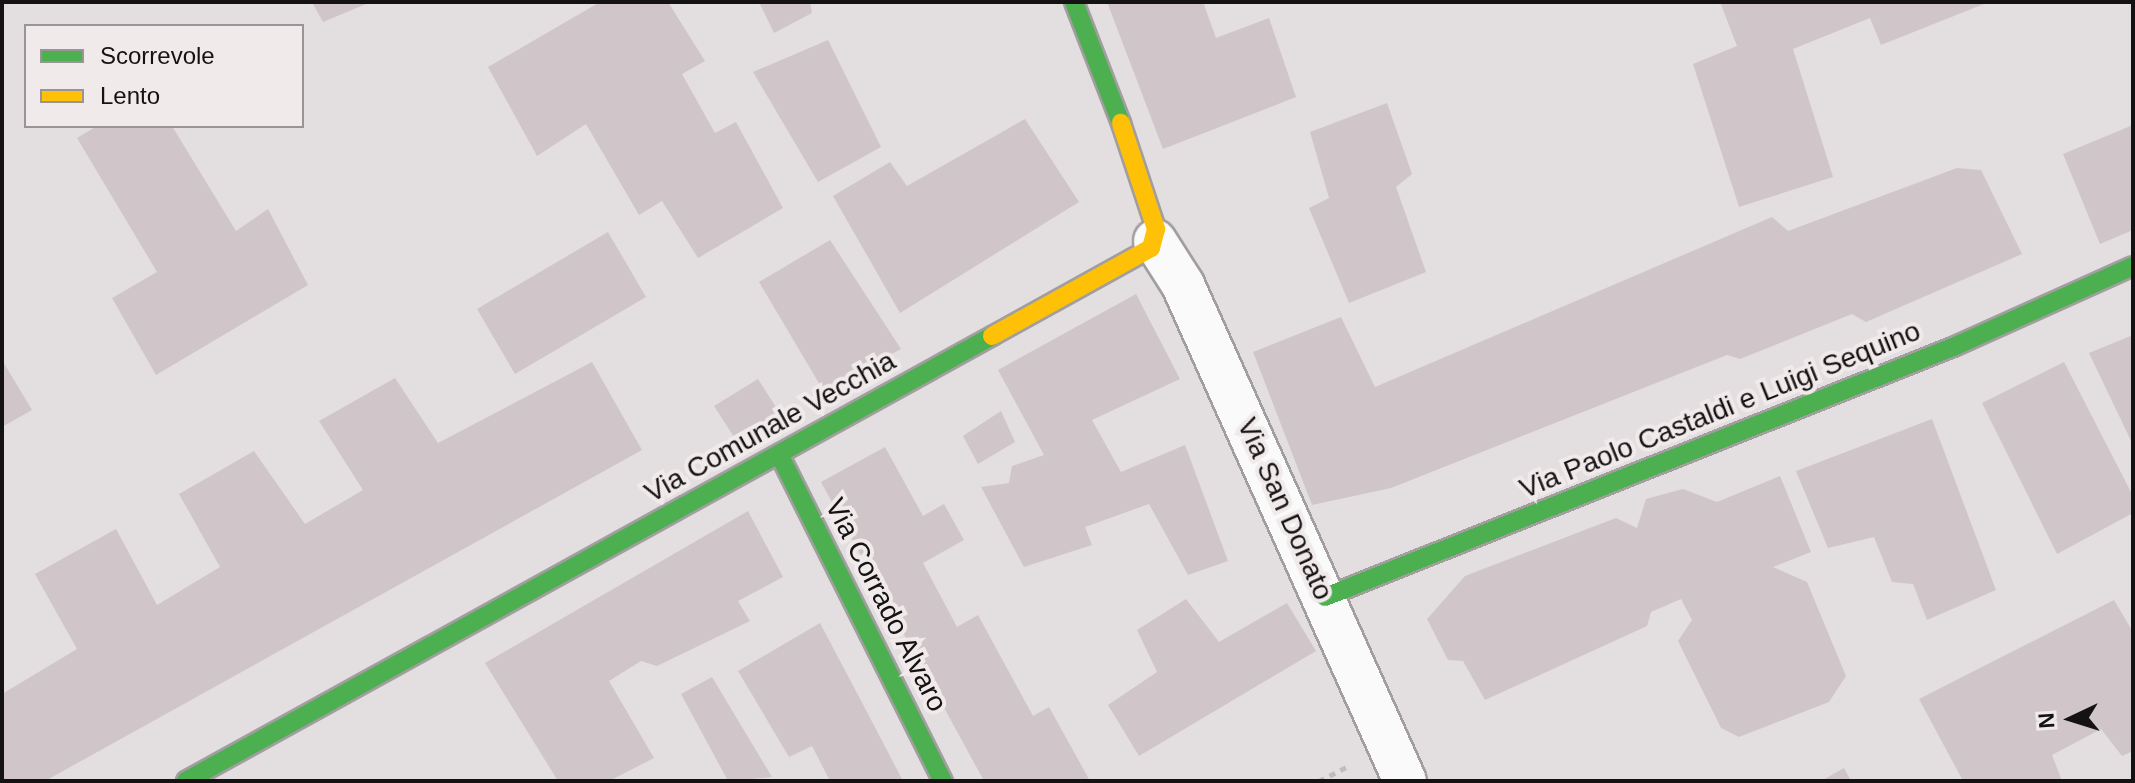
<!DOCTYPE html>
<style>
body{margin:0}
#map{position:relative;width:2135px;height:783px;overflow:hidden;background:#e3dedf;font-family:Arial,sans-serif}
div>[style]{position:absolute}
.building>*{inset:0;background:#d0c6ca}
.path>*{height:5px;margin-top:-2.5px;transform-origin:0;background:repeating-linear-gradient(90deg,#bfbebe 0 6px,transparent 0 12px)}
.roads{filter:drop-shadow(2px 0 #a29e9f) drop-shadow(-2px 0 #a29e9f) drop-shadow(0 2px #a29e9f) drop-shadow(0 -2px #a29e9f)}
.street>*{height:42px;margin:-21px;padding:0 21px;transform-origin:21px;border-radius:21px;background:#fbfafa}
.fast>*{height:18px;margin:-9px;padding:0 9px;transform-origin:9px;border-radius:9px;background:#4caf50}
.slow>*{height:18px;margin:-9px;padding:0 9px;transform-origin:9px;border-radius:9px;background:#ffc107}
span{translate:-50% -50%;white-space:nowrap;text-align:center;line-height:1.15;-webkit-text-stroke:8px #f1eaeb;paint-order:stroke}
.street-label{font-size:28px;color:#151213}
.frame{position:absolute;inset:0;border:4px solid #151213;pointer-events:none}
.legend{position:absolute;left:24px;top:24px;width:280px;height:104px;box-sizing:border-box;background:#f1eaeb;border:2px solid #999495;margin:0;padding:10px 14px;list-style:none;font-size:24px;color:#151213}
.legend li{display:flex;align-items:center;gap:16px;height:40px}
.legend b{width:40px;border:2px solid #999495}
.north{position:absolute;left:2031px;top:679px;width:80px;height:80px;-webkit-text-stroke:6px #f1eaeb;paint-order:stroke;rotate:266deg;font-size:22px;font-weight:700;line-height:32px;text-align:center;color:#151213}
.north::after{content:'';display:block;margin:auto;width:28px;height:36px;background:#151213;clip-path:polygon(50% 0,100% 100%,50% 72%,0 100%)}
</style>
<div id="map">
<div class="building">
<div style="clip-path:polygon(312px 2px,371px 2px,323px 22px)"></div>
<div style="clip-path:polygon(600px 2px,668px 2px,705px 61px,682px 74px,715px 133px,736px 122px,783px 208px,698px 258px,662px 201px,639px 215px,586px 124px,537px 156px,488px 67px)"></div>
<div style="clip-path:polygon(759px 2px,810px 2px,812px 13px,774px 33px)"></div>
<div style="clip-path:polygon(1107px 2px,1203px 2px,1216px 38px,1269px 18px,1296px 97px,1163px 149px)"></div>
<div style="clip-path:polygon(1720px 2px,1989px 2px,1881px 45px,1870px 18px,1793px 49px,1833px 177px,1739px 207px,1693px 64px,1737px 46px)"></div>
<div style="clip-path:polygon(828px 40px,881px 147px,818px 182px,753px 72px)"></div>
<div style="clip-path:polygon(1387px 103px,1412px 174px,1396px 187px,1426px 272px,1349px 303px,1309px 208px,1329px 198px,1310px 132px)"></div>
<div style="clip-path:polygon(1025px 119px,1079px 202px,900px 313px,833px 196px,890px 162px,907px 186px)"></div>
<div style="clip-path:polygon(2133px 125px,2133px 230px,2100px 244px,2063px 154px)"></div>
<div style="clip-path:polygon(97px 126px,172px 126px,236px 231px,268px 209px,308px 285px,156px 375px,112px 298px,157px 272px,77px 138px)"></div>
<div style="clip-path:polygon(1957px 168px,1981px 170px,2022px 254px,1866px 322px,1852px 314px,1740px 359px,1727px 355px,1391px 488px,1312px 505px,1253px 352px,1341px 317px,1375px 387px,1772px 217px,1788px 231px)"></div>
<div style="clip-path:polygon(608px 232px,646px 297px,515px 374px,477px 309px)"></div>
<div style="clip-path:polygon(830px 240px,901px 349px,823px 390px,759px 282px)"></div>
<div style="clip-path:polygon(1136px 294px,1180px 379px,1092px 420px,1121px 472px,1185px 445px,1228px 561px,1188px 575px,1149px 504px,1085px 527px,1092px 545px,1024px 567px,981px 487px,1009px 483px,1012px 466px,1044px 455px,998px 370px)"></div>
<div style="clip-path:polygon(2133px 335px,2133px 445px,2089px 353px)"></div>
<div style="clip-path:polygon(2px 360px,32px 410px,2px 427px)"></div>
<div style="clip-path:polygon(592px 362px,642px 450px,45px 781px,2px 781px,2px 694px,77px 649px,35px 574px,116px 529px,157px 605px,220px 567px,179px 494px,254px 451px,305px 524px,363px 490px,319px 421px,395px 378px,438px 443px)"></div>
<div style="clip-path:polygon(2064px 362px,2133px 496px,2133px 513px,2057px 554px,1982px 403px)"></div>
<div style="clip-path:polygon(758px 379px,779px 412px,736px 440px,714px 406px)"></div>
<div style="clip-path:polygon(1001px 411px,1015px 442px,978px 464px,963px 436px)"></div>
<div style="clip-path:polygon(1932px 419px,1996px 590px,1927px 620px,1913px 584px,1892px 582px,1874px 537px,1828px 548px,1796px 471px)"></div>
<div style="clip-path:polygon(885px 447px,923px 516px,944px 504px,964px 540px,923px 563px,957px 627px,978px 615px,1033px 716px,1049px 707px,1090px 781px,984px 781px,821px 482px)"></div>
<div style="clip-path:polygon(1780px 476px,1811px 552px,1773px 567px,1807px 582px,1846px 676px,1829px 702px,1739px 737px,1721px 728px,1678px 641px,1692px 620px,1681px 599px,1651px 612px,1647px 626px,1485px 700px,1463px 661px,1448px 660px,1427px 619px,1465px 576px,1616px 518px,1637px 528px,1646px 499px,1683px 489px,1717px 502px)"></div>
<div style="clip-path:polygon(748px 511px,783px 577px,738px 601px,750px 621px,657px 666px,641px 661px,609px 681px,654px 758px,609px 781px,558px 781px,485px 663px)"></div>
<div style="clip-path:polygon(1186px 599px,1219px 642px,1287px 603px,1316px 651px,1139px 756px,1108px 705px,1157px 672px,1137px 630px)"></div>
<div style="clip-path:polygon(2114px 600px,2133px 632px,2133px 751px,2122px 756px,2101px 729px,2052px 755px,2062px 781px,1963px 781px,1919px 699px)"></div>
<div style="clip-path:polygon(820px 623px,868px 714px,903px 781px,830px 781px,812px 746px,789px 757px,738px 671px)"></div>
<div style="clip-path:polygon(712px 677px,772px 777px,728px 781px,681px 694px)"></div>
<div style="clip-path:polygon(1844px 768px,1851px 781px,1821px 781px)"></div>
</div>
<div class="path">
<div style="left:1319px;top:781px;width:35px;rotate:-27deg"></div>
</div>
<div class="roads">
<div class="street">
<div style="left:1155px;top:241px;width:52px;rotate:57.5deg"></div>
<div style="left:1183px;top:285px;width:543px;rotate:65.89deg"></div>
</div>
<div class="fast">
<div style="left:1074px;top:2px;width:130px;rotate:68.8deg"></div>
<div style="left:779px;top:454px;width:366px;rotate:63.4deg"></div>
<div style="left:1325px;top:597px;width:676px;rotate:-21.71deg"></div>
<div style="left:1953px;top:347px;width:197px;rotate:-24.2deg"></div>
<div style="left:186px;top:781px;width:921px;rotate:-28.9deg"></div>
</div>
<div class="slow">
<div style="left:992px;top:336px;width:182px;rotate:-29deg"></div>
<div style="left:1151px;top:248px;width:20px;rotate:-75deg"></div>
<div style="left:1156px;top:229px;width:112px;rotate:-108.3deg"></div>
</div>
</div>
<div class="street-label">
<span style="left:1720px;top:410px;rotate:-22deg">Via Paolo Castaldi e Luigi Sequino</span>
<span style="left:770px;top:427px;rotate:-29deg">Via Comunale Vecchia</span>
<span style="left:1285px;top:509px;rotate:66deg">Via San Donato</span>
<span style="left:886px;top:605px;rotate:63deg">Via Corrado Alvaro</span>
</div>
<div class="frame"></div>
<ul class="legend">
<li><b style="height:10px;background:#4caf50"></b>Scorrevole</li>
<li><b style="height:10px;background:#ffc107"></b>Lento</li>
</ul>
<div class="north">N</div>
</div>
